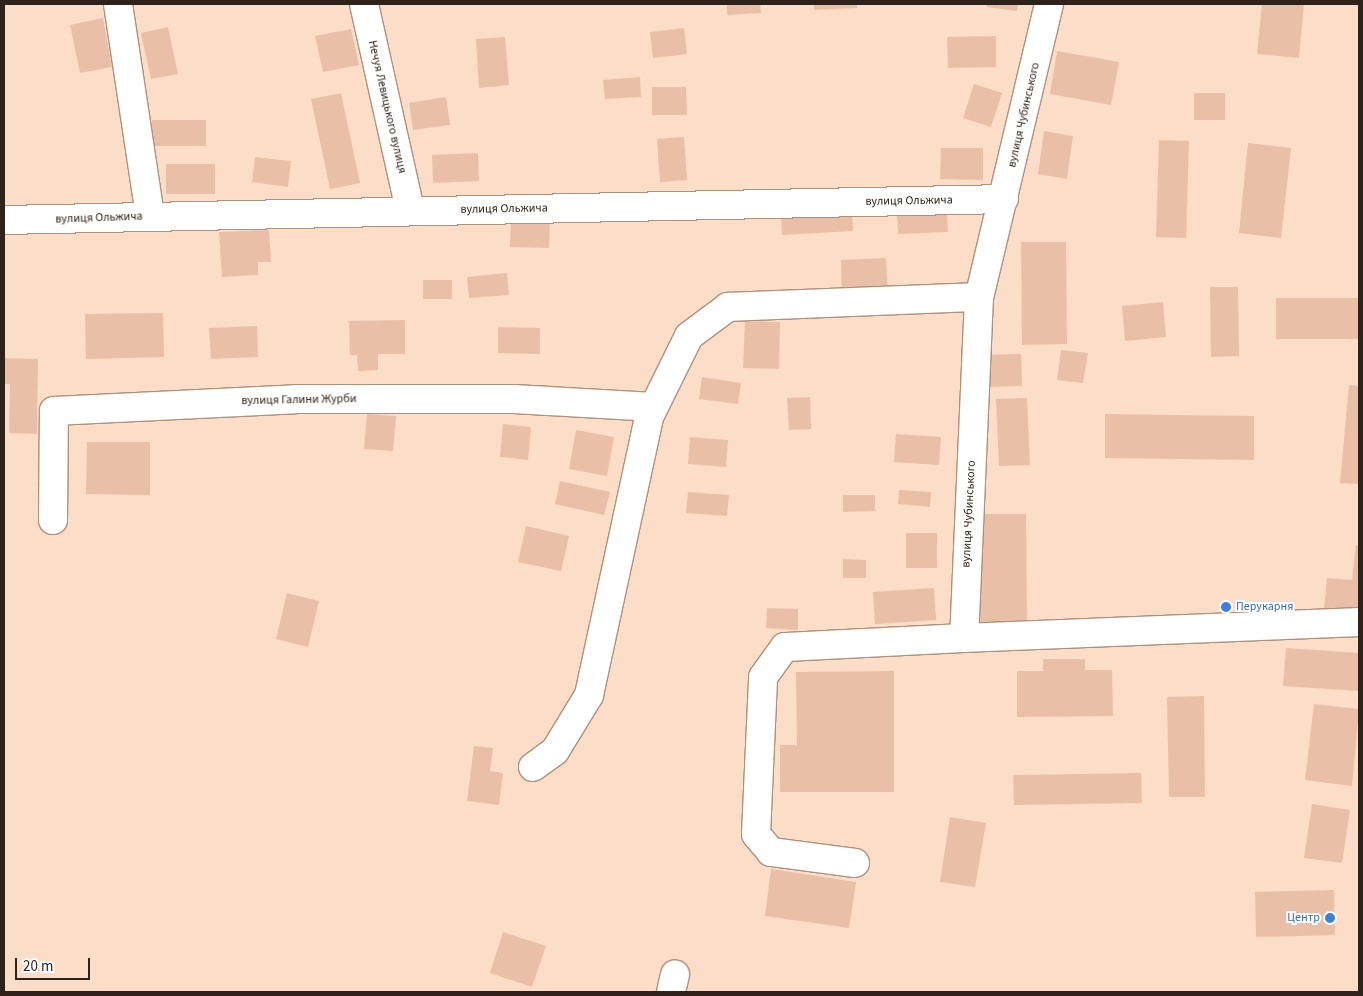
<!DOCTYPE html>
<meta charset="utf-8">
<style>
body{margin:0}
#map{position:relative;width:1363px;height:996px;overflow:hidden;background:#fcddc7;font-family:"Source Sans 3",sans-serif}
div>[style]{position:absolute}
.building>*{inset:0;background:#eabfa8}
.roads{filter:drop-shadow(1px 0 #ae917d) drop-shadow(-1px 0 #ae917d) drop-shadow(0 1px #ae917d) drop-shadow(0 -1px #ae917d)}
.minor>*{height:28px;margin:-14px;padding:0 14px;transform-origin:14px;border-radius:14px;background:#fff}
.dots>*{width:14px;height:14px;translate:-50% -50%;box-sizing:border-box;border:2px solid #fff;border-radius:50%}
span{translate:-50% -50%;white-space:nowrap;text-align:center;line-height:1.15;-webkit-text-stroke:4px #fff;paint-order:stroke}
.street-label{font-size:12px;color:#2e221a}
.shop-label{font-size:12px;color:#366cbe}
.left{translate:0 -50%;text-align:left}
.right{translate:-100% -50%;text-align:right}
.frame{position:absolute;inset:0;border:5px solid #2e221a;pointer-events:none}
.scale{position:absolute;left:15px;top:958px;width:75px;height:22px;box-sizing:border-box;border:2px solid #2e221a;border-top:0;padding-left:6px;font-size:15px;line-height:18px;white-space:nowrap;color:#2e221a;-webkit-text-stroke:4px #fff;paint-order:stroke}
</style>
<div id="map">
<div class="building">
<div style="clip-path:polygon(727px 4px,760px 4px,761px 13px,727px 15px)"></div>
<div style="clip-path:polygon(814px 4px,857px 4px,857px 8px,814px 10px)"></div>
<div style="clip-path:polygon(987px 4px,1018px 4px,1017px 11px,987px 7px)"></div>
<div style="clip-path:polygon(1262px 4px,1304px 4px,1299px 58px,1257px 54px)"></div>
<div style="clip-path:polygon(103px 18px,112px 67px,80px 73px,70px 25px)"></div>
<div style="clip-path:polygon(168px 27px,178px 74px,151px 79px,141px 33px)"></div>
<div style="clip-path:polygon(684px 28px,687px 54px,653px 58px,650px 32px)"></div>
<div style="clip-path:polygon(351px 29px,359px 65px,323px 72px,315px 36px)"></div>
<div style="clip-path:polygon(996px 36px,996px 67px,948px 68px,947px 37px)"></div>
<div style="clip-path:polygon(505px 37px,509px 85px,479px 88px,476px 39px)"></div>
<div style="clip-path:polygon(1057px 51px,1119px 62px,1111px 105px,1050px 94px)"></div>
<div style="clip-path:polygon(640px 77px,641px 97px,605px 99px,603px 80px)"></div>
<div style="clip-path:polygon(974px 84px,1002px 93px,991px 127px,963px 118px)"></div>
<div style="clip-path:polygon(652px 87px,686px 87px,687px 115px,652px 115px)"></div>
<div style="clip-path:polygon(341px 93px,360px 183px,330px 189px,311px 99px)"></div>
<div style="clip-path:polygon(1194px 93px,1225px 93px,1225px 120px,1194px 120px)"></div>
<div style="clip-path:polygon(446px 97px,450px 125px,413px 130px,409px 103px)"></div>
<div style="clip-path:polygon(152px 120px,206px 120px,206px 146px,152px 146px)"></div>
<div style="clip-path:polygon(1044px 131px,1073px 136px,1067px 179px,1038px 174px)"></div>
<div style="clip-path:polygon(684px 137px,687px 180px,660px 182px,657px 139px)"></div>
<div style="clip-path:polygon(1159px 140px,1189px 141px,1186px 238px,1156px 237px)"></div>
<div style="clip-path:polygon(1248px 143px,1291px 148px,1281px 238px,1239px 233px)"></div>
<div style="clip-path:polygon(941px 148px,983px 148px,983px 180px,940px 179px)"></div>
<div style="clip-path:polygon(478px 153px,479px 181px,433px 183px,432px 155px)"></div>
<div style="clip-path:polygon(255px 157px,291px 161px,288px 187px,252px 182px)"></div>
<div style="clip-path:polygon(166px 164px,215px 164px,215px 194px,166px 194px)"></div>
<div style="clip-path:polygon(852px 210px,853px 231px,782px 235px,781px 215px)"></div>
<div style="clip-path:polygon(947px 212px,948px 232px,898px 234px,897px 214px)"></div>
<div style="clip-path:polygon(511px 218px,550px 219px,549px 248px,510px 247px)"></div>
<div style="clip-path:polygon(269px 230px,271px 262px,258px 262px,258px 275px,222px 277px,219px 232px)"></div>
<div style="clip-path:polygon(1021px 242px,1066px 242px,1067px 344px,1022px 345px)"></div>
<div style="clip-path:polygon(886px 258px,888px 293px,842px 295px,841px 260px)"></div>
<div style="clip-path:polygon(507px 273px,509px 295px,469px 298px,467px 277px)"></div>
<div style="clip-path:polygon(423px 280px,452px 280px,452px 299px,423px 299px)"></div>
<div style="clip-path:polygon(1210px 287px,1238px 287px,1239px 356px,1211px 357px)"></div>
<div style="clip-path:polygon(1276px 298px,1359px 298px,1359px 339px,1276px 339px)"></div>
<div style="clip-path:polygon(1163px 302px,1166px 337px,1125px 341px,1122px 306px)"></div>
<div style="clip-path:polygon(163px 313px,164px 357px,86px 359px,85px 314px)"></div>
<div style="clip-path:polygon(405px 320px,405px 354px,378px 354px,378px 370px,358px 371px,357px 355px,350px 355px,349px 321px)"></div>
<div style="clip-path:polygon(745px 321px,780px 322px,779px 369px,743px 368px)"></div>
<div style="clip-path:polygon(257px 326px,258px 357px,211px 359px,209px 328px)"></div>
<div style="clip-path:polygon(498px 327px,540px 328px,540px 354px,498px 353px)"></div>
<div style="clip-path:polygon(1061px 350px,1088px 353px,1083px 383px,1057px 380px)"></div>
<div style="clip-path:polygon(1021px 354px,1022px 386px,989px 387px,988px 355px)"></div>
<div style="clip-path:polygon(4px 358px,38px 359px,37px 434px,9px 433px,10px 384px,4px 384px)"></div>
<div style="clip-path:polygon(702px 377px,741px 383px,738px 404px,699px 399px)"></div>
<div style="clip-path:polygon(1349px 385px,1359px 386px,1359px 484px,1340px 483px)"></div>
<div style="clip-path:polygon(810px 397px,811px 429px,789px 430px,787px 398px)"></div>
<div style="clip-path:polygon(1027px 398px,1030px 465px,999px 466px,996px 399px)"></div>
<div style="clip-path:polygon(367px 414px,396px 416px,393px 451px,364px 449px)"></div>
<div style="clip-path:polygon(1105px 414px,1254px 416px,1254px 460px,1105px 458px)"></div>
<div style="clip-path:polygon(503px 424px,531px 427px,528px 460px,500px 457px)"></div>
<div style="clip-path:polygon(576px 430px,614px 437px,607px 476px,569px 469px)"></div>
<div style="clip-path:polygon(896px 434px,941px 437px,939px 465px,894px 462px)"></div>
<div style="clip-path:polygon(690px 437px,728px 440px,726px 467px,688px 464px)"></div>
<div style="clip-path:polygon(87px 442px,150px 442px,150px 495px,86px 494px)"></div>
<div style="clip-path:polygon(560px 481px,610px 492px,604px 515px,555px 504px)"></div>
<div style="clip-path:polygon(899px 490px,931px 492px,930px 507px,898px 504px)"></div>
<div style="clip-path:polygon(688px 492px,729px 495px,727px 516px,686px 513px)"></div>
<div style="clip-path:polygon(843px 495px,875px 495px,875px 511px,843px 512px)"></div>
<div style="clip-path:polygon(975px 514px,1026px 514px,1027px 630px,976px 630px)"></div>
<div style="clip-path:polygon(526px 526px,569px 536px,561px 571px,518px 562px)"></div>
<div style="clip-path:polygon(906px 533px,937px 533px,937px 568px,906px 568px)"></div>
<div style="clip-path:polygon(1356px 545px,1359px 545px,1359px 613px,1324px 609px,1327px 578px,1352px 580px)"></div>
<div style="clip-path:polygon(843px 559px,866px 560px,866px 578px,843px 578px)"></div>
<div style="clip-path:polygon(934px 588px,936px 620px,875px 624px,873px 592px)"></div>
<div style="clip-path:polygon(287px 593px,319px 601px,308px 647px,276px 639px)"></div>
<div style="clip-path:polygon(767px 608px,798px 609px,798px 630px,766px 628px)"></div>
<div style="clip-path:polygon(1286px 648px,1359px 653px,1359px 691px,1283px 686px)"></div>
<div style="clip-path:polygon(1043px 659px,1085px 659px,1085px 670px,1112px 670px,1113px 716px,1017px 717px,1017px 671px,1043px 671px)"></div>
<div style="clip-path:polygon(894px 671px,894px 792px,780px 792px,780px 745px,797px 745px,796px 672px)"></div>
<div style="clip-path:polygon(1204px 696px,1205px 797px,1169px 797px,1167px 697px)"></div>
<div style="clip-path:polygon(1314px 704px,1359px 709px,1352px 786px,1305px 780px)"></div>
<div style="clip-path:polygon(474px 746px,493px 748px,490px 771px,503px 773px,499px 805px,467px 801px)"></div>
<div style="clip-path:polygon(1141px 773px,1142px 803px,1014px 805px,1013px 775px)"></div>
<div style="clip-path:polygon(1312px 804px,1350px 810px,1342px 863px,1304px 858px)"></div>
<div style="clip-path:polygon(950px 817px,986px 823px,975px 887px,940px 882px)"></div>
<div style="clip-path:polygon(771px 869px,856px 882px,849px 928px,765px 916px)"></div>
<div style="clip-path:polygon(1334px 890px,1335px 935px,1256px 937px,1255px 892px)"></div>
<div style="clip-path:polygon(503px 932px,546px 946px,532px 987px,490px 973px)"></div>
</div>
<div class="roads">
<div class="minor">
<div style="left:118px;top:4px;width:214px;rotate:81.4deg"></div>
<div style="left:364px;top:4px;width:211px;rotate:77.4deg"></div>
<div style="left:1049px;top:4px;width:301px;rotate:103.4deg"></div>
<div style="left:979px;top:297px;width:341px;rotate:92.5deg"></div>
<div style="left:964px;top:638px;width:395px;rotate:-2.3deg"></div>
<div style="left:4px;top:220px;width:1000px;rotate:-1.2deg"></div>
<div style="left:53px;top:520px;width:109px;rotate:-89.5deg"></div>
<div style="left:54px;top:411px;width:242px;rotate:-2.8deg"></div>
<div style="left:296px;top:399px;width:218px"></div>
<div style="left:514px;top:399px;width:140px;rotate:3.3deg"></div>
<div style="left:533px;top:767px;width:27px;rotate:-36deg"></div>
<div style="left:555px;top:751px;width:66px;rotate:-58.7deg"></div>
<div style="left:589px;top:695px;width:284px;rotate:-77.8deg"></div>
<div style="left:649px;top:417px;width:90px;rotate:-63.7deg"></div>
<div style="left:689px;top:336px;width:49px;rotate:-36.6deg"></div>
<div style="left:728px;top:307px;width:251px;rotate:-2.3deg"></div>
<div style="left:855px;top:863px;width:85px;rotate:-172.5deg"></div>
<div style="left:771px;top:852px;width:23px;rotate:-130deg"></div>
<div style="left:756px;top:834px;width:157px;rotate:-87.4deg"></div>
<div style="left:763px;top:677px;width:37px;rotate:-54deg"></div>
<div style="left:785px;top:647px;width:179px;rotate:-2.9deg"></div>
<div style="left:671px;top:992px;width:18px;rotate:-77deg"></div>
</div>
</div>
<div class="dots">
<div style="left:1226px;top:607px;background:#3f7fe0"></div>
<div style="left:1330px;top:918px;background:#3f7fe0"></div>
</div>
<div class="street-label">
<span style="left:387px;top:107px;rotate:77deg">Нечуя Левицького вулиця</span>
<span style="left:1024px;top:115px;rotate:-77deg">вулиця Чубинського</span>
<span style="left:909px;top:201px;rotate:-1deg">вулиця Ольжича</span>
<span style="left:504px;top:209px;rotate:-1deg">вулиця Ольжича</span>
<span style="left:99px;top:218px;rotate:-2deg">вулиця Ольжича</span>
<span style="left:299px;top:400px;rotate:-1deg">вулиця Галини Журби</span>
<span style="left:969px;top:514px;rotate:-87deg">вулиця Чубинського</span>
</div>
<div class="shop-label">
<span class="left" style="left:1236px;top:607px">Перукарня</span>
<span class="right" style="left:1320px;top:918px">Центр</span>
</div>
<div class="frame"></div>
<div class="scale">20 m</div>
</div>
